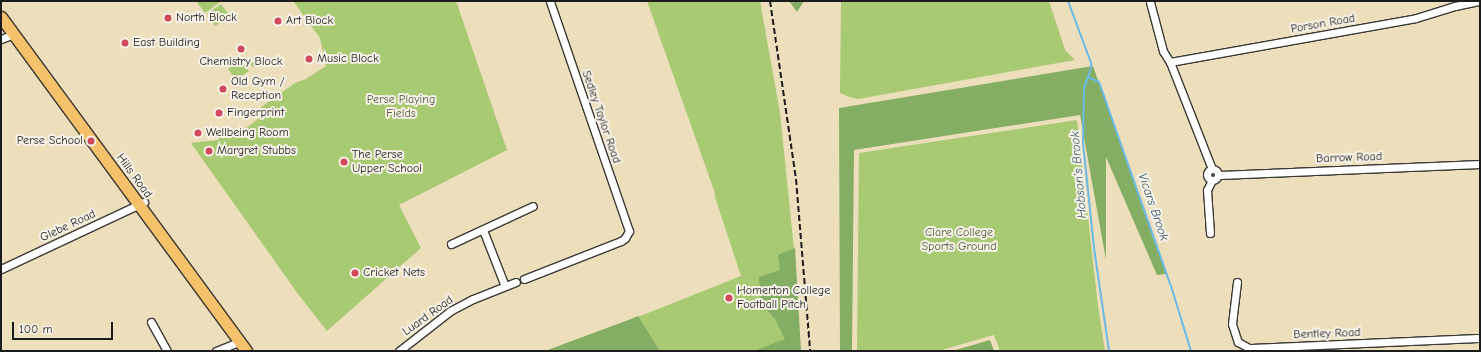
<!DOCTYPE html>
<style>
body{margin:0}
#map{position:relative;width:1481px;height:352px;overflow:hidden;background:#eddebc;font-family:"Comic Neue",sans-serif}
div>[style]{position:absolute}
.green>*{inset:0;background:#a7ca73}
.forest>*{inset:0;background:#85ae65}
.stream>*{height:2px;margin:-1px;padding:0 1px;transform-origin:1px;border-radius:1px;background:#6abae5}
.roads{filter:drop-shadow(1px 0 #3b3934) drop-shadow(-1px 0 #3b3934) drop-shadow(0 1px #3b3934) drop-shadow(0 -1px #3b3934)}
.street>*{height:7px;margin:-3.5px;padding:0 3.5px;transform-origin:3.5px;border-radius:3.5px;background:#fff}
.street>.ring{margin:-3.5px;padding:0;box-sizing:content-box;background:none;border:7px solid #fff;border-radius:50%}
.primary>*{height:11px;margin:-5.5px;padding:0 5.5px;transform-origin:5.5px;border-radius:5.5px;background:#f6c16b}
.rail>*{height:2px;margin-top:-1px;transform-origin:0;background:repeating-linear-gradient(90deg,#1c1c1c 0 6px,transparent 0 9px)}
.dots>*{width:11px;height:11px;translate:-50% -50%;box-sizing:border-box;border:2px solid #f7f3e8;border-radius:50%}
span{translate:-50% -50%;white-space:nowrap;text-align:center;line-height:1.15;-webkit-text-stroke:4px #f7f3e8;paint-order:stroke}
.poi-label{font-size:12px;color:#1c1c1c}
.left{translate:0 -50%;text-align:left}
.right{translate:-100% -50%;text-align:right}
.street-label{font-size:12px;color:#1c1c1c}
.park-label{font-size:12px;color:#4d593a}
.water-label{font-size:13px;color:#3b5b6c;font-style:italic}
.frame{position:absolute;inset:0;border:2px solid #1c1c1c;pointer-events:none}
.scale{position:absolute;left:12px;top:322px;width:101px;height:18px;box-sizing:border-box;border:2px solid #1c1c1c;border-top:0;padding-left:5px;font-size:12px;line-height:14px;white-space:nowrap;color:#1c1c1c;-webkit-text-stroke:3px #f7f3e8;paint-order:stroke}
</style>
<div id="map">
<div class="green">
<div style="clip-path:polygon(196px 1px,219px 1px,220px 2px,205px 13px)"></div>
<div style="clip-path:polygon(293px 1px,456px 1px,507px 150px,399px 205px,421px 248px,327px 331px,298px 294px,191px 143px,218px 140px,221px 132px,241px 132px,262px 116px,257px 110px,295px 83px,306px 79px,326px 66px,320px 38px)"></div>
<div style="clip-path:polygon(647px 1px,760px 1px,780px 113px,795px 259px,799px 351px,660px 351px,638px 317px,741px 276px,714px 194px,716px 196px)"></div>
<div style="clip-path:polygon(841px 1px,1049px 1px,1065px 50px,1075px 60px,858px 99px,849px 97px,840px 93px)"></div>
<div style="clip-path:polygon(221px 4px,230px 16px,215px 26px,207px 14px)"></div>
<div style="clip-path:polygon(261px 56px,264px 59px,253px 67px,250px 64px)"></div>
<div style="clip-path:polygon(240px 60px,249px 71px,236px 80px,228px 69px)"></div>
<div style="clip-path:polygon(1077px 120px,1098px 306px,1105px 351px,1000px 351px,994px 335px,938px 351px,857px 351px,859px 153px)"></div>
</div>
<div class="forest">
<div style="clip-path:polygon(789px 1px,804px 1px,797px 12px)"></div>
<div style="clip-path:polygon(1093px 66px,1166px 274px,1157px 275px,1106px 157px,1106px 260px,1080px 115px,854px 150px,852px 351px,840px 351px,839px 108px)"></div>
<div style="clip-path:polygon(795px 248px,801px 351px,754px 351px,785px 339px,775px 319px,761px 303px,759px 277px,780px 270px,778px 255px)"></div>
<div style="clip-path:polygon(638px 316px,660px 351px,545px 351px,631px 319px)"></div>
<div style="clip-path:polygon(990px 340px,994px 351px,952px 351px)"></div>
</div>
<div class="stream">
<div style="left:1068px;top:1px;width:66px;rotate:69.6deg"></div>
<div style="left:1091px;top:63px;width:5px;rotate:90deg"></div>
<div style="left:1091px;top:68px;width:21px;rotate:109deg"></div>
<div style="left:1084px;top:88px;width:55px;rotate:91deg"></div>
<div style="left:1083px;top:143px;width:106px;rotate:84deg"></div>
<div style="left:1094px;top:248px;width:104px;rotate:81.7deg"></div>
<div style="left:1088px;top:77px;width:12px;rotate:24deg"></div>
<div style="left:1099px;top:82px;width:216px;rotate:70.6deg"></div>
<div style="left:1171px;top:286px;width:68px;rotate:72.9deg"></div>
</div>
<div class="roads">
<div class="street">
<div style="left:1150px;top:2px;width:51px;rotate:75.1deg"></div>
<div style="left:1163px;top:51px;width:13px;rotate:58deg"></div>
<div style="left:1170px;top:62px;width:115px;rotate:68.6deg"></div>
<div style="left:1px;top:39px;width:14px;rotate:-21deg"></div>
<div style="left:1170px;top:62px;width:250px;rotate:-10.1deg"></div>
<div style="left:1416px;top:18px;width:41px;rotate:-17.1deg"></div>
<div style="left:1455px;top:6px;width:24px;rotate:-12deg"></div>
<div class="ring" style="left:1207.5px;top:169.5px;width:4px;height:4px"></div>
<div style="left:1220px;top:175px;width:260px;rotate:-2.4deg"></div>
<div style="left:483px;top:230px;width:60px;rotate:68.6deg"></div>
<div style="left:1210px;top:233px;width:43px;rotate:-94deg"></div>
<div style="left:1207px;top:190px;width:11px;rotate:-63deg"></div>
<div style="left:451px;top:244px;width:90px;rotate:-24.9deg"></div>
<div style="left:1px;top:269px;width:158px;rotate:-25.1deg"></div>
<div style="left:524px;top:279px;width:104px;rotate:-21.4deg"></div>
<div style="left:621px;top:241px;width:5px;rotate:-37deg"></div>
<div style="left:625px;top:238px;width:8px;rotate:-60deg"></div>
<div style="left:629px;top:231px;width:243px;rotate:-109deg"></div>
<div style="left:1237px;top:282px;width:42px;rotate:96.8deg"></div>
<div style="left:1232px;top:324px;width:19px;rotate:72deg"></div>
<div style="left:1238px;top:342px;width:13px;rotate:29deg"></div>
<div style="left:1249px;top:348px;width:231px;rotate:-2.5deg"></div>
<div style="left:151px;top:322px;width:33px;rotate:61deg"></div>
<div style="left:216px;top:351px;width:27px;rotate:-22deg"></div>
<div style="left:399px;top:351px;width:65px;rotate:-38.1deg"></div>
<div style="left:450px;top:311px;width:26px;rotate:-28deg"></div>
<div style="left:473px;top:299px;width:46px;rotate:-21.6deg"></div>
</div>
<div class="primary">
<div style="left:1px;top:17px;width:414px;rotate:53.7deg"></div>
</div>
</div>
<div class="rail">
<div style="left:770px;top:1px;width:180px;rotate:81.7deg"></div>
<div style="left:796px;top:179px;width:173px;rotate:85.3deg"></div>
</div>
<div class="dots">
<div style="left:168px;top:18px;background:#d1495b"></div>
<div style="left:278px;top:21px;background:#d1495b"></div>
<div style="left:125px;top:43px;background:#d1495b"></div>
<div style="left:241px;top:49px;background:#d1495b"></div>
<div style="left:309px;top:59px;background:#d1495b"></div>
<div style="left:223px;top:89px;background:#d1495b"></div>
<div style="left:219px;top:113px;background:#d1495b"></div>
<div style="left:198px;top:133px;background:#d1495b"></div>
<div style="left:91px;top:141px;background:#d1495b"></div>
<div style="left:209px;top:151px;background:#d1495b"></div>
<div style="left:344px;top:162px;background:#d1495b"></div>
<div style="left:355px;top:273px;background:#d1495b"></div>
<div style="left:729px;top:298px;background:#d1495b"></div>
</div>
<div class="poi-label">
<span class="left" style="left:176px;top:18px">North Block</span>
<span class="left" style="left:286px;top:21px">Art Block</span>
<span class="left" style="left:133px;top:43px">East Building</span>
<span class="left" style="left:317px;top:59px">Music Block</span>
<span style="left:241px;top:62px">Chemistry Block</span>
<span class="left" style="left:231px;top:89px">Old Gym /<br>Reception</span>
<span class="left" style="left:227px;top:113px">Fingerprint</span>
<span class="left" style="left:206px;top:133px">Wellbeing Room</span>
<span class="right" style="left:83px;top:141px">Perse School</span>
<span class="left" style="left:217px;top:151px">Margret Stubbs</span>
<span class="left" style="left:352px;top:162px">The Perse<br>Upper School</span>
<span class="left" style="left:363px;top:273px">Cricket Nets</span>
<span class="left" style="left:737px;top:298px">Homerton College<br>Football Pitch</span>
</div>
<div class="street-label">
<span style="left:1323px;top:24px;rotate:-10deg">Porson Road</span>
<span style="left:601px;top:117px;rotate:71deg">Sedley Taylor Road</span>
<span style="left:1349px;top:158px;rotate:-2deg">Barrow Road</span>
<span style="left:134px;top:176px;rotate:54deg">Hills Road</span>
<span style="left:68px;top:226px;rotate:-25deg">Glebe Road</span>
<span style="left:428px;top:316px;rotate:-36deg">Luard Road</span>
<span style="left:1327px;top:334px;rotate:-2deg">Bentley Road</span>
</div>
<div class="park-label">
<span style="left:401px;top:107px">Perse Playing<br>Fields</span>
<span style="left:959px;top:240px">Clare College<br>Sports Ground</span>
</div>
<div class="water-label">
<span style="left:1079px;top:175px;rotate:-95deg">Hobson's Brook</span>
<span style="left:1153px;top:207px;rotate:71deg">Vicars Brook</span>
</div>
<div class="frame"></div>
<div class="scale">100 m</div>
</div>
